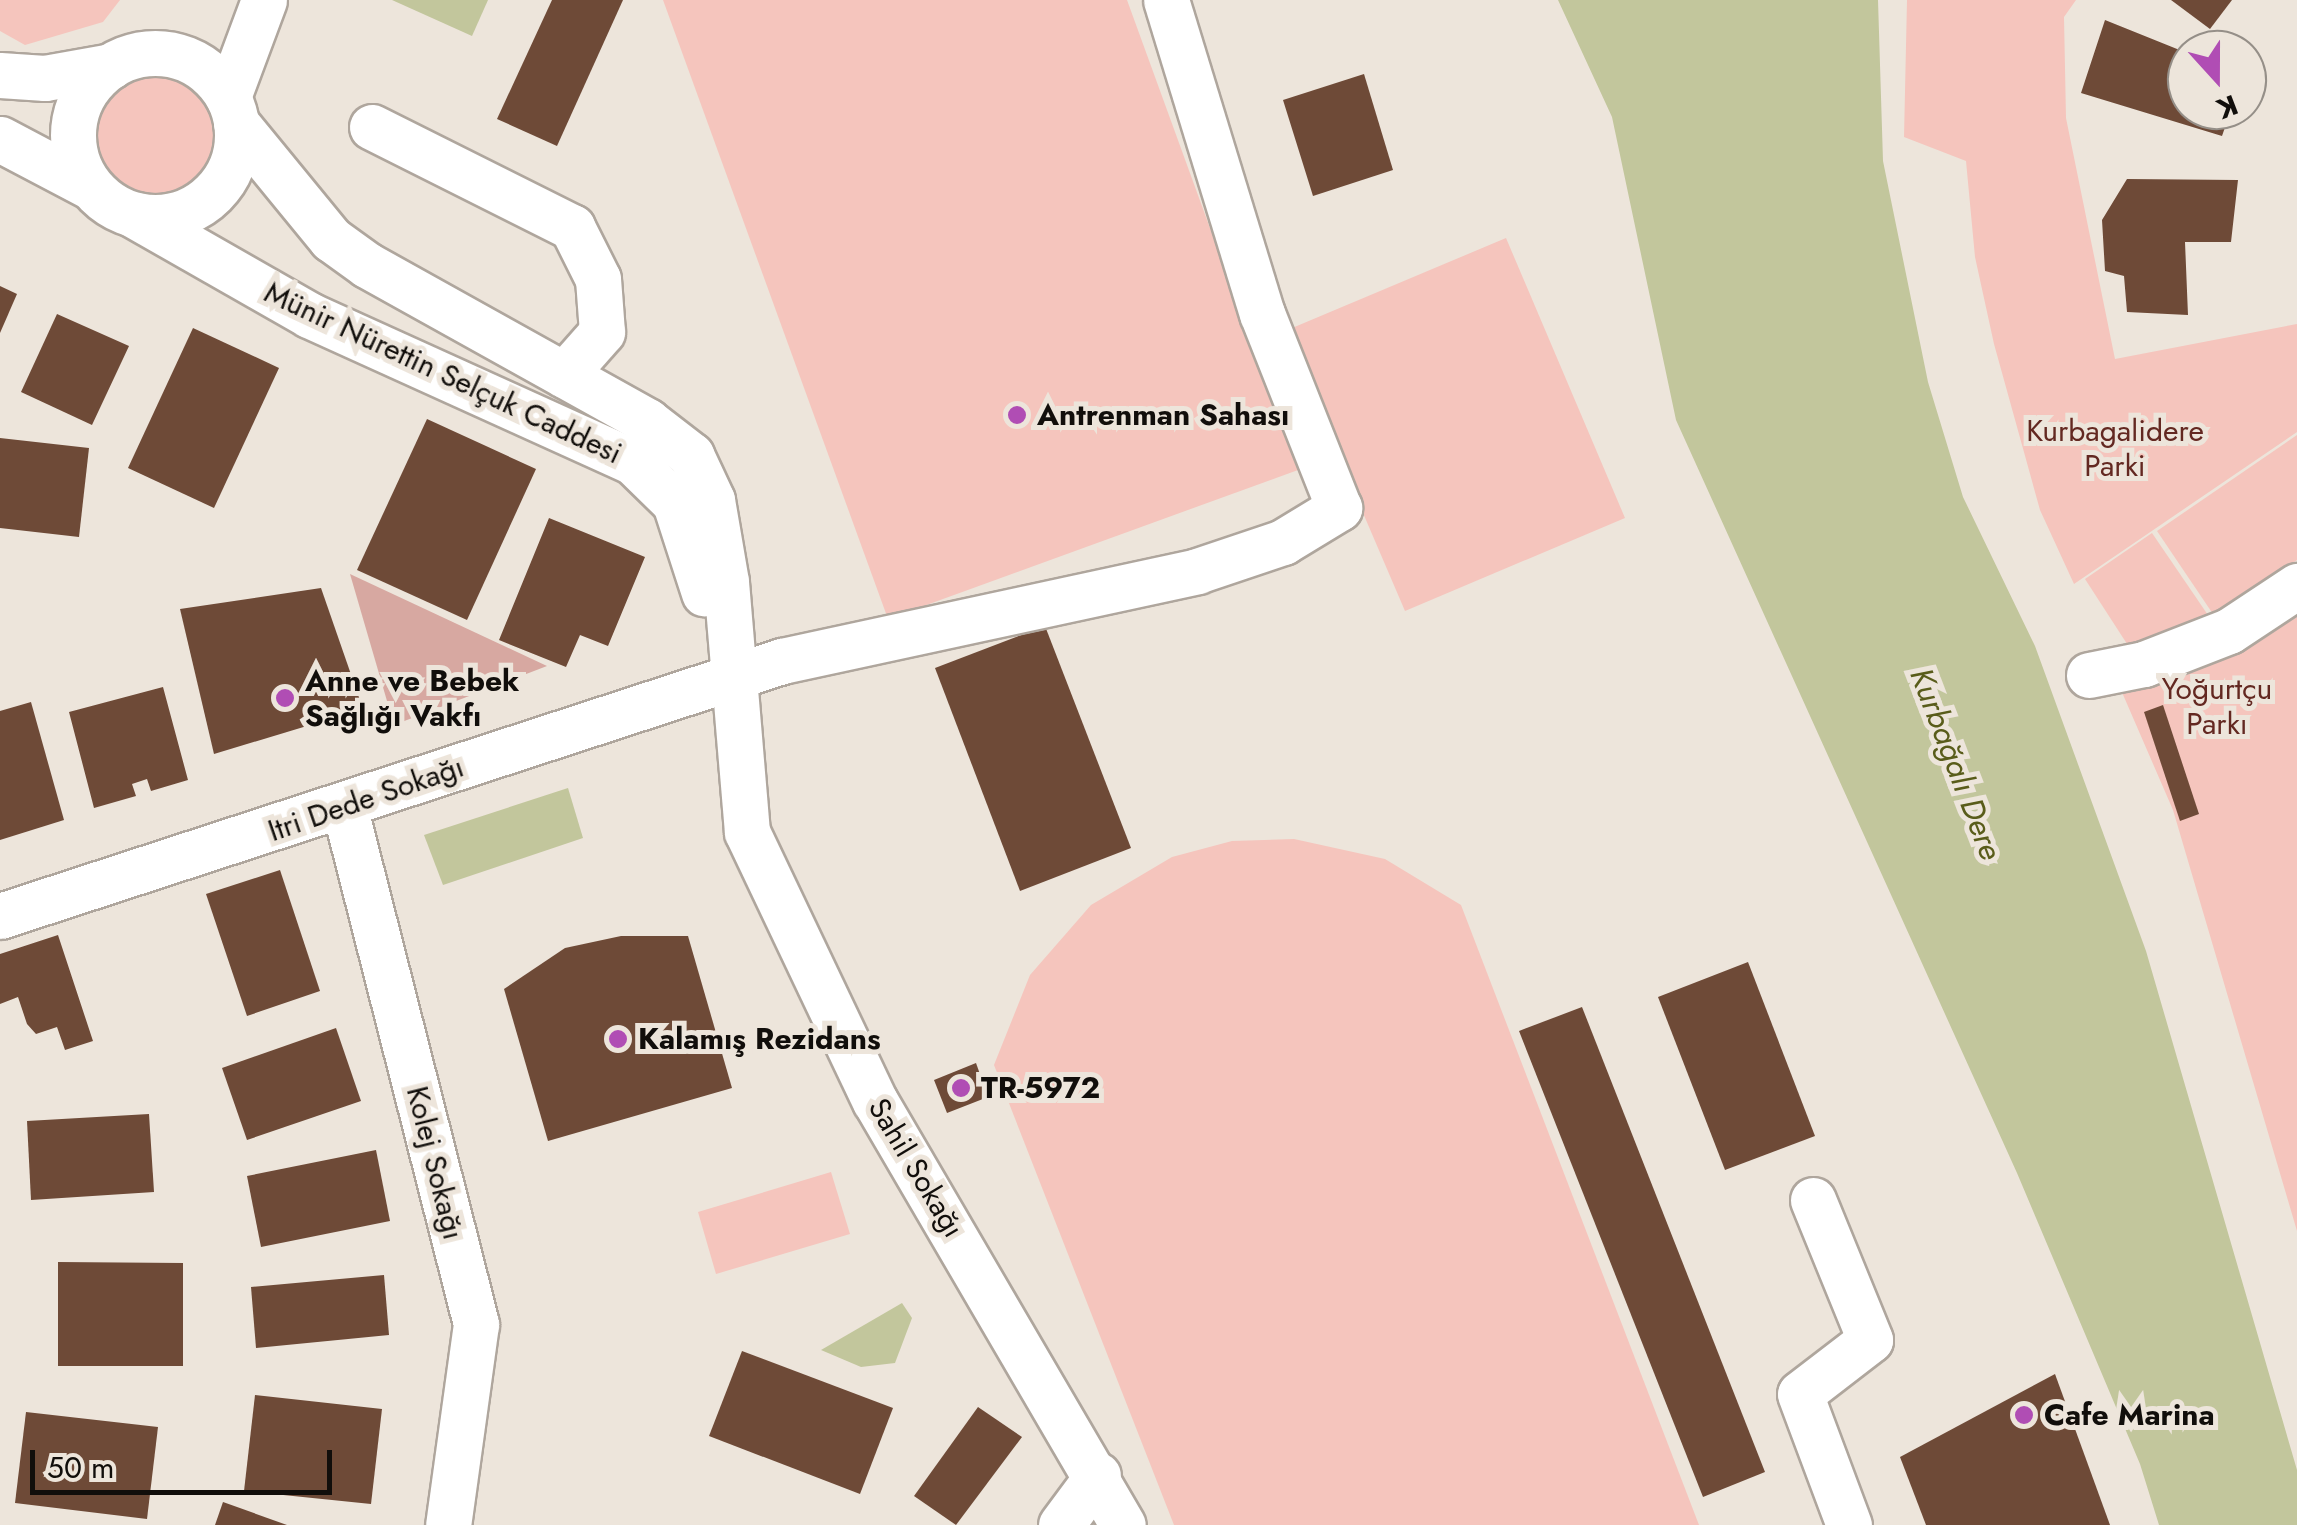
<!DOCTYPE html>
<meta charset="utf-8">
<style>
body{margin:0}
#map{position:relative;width:2297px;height:1525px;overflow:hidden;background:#ede5db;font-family:Jost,sans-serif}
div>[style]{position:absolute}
.green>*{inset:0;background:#f5c5bd}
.round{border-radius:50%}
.forest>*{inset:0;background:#d7a8a1}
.water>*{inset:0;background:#c2c69c}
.building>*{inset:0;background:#6e4a37}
.roads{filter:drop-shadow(2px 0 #afa69d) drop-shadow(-2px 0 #afa69d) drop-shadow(0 2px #afa69d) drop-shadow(0 -2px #afa69d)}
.minor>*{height:45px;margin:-22.5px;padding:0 22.5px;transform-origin:22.5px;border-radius:22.5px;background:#fff}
.minor>.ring{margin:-22.5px;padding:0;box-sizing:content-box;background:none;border:45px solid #fff;border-radius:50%}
.dots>*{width:28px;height:28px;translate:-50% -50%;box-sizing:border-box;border:5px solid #ede5db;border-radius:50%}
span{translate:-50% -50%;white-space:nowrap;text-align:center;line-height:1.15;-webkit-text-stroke:10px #ede5db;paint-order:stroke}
.street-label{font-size:30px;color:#110e0b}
.poi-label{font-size:30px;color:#110e0b;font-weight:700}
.left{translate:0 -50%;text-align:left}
.park-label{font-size:30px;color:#632821}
.water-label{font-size:32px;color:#595c1a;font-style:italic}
.north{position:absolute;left:2167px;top:30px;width:100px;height:100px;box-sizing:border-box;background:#ede5db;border:2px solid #958f88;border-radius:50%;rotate:159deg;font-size:28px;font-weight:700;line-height:40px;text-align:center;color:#110e0b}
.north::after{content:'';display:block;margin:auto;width:35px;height:45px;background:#b04db4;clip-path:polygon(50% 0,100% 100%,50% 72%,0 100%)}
.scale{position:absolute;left:30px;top:1450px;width:302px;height:45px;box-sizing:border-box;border:5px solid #110e0b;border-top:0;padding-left:12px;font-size:30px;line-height:35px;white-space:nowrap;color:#110e0b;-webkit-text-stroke:8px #ede5db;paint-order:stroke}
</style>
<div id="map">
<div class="green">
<div style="clip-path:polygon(0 0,120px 0,103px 22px,25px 45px,0 31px)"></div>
<div style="clip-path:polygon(663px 0,1127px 0,1298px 470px,888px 619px)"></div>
<div style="clip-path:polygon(1907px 0,2076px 0,2064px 17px,2066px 118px,2115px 359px,2297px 324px,2297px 432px,2074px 584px,2040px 510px,1994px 344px,1975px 257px,1966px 161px,1904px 137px)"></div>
<div class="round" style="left:93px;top:71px;width:124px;height:124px"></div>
<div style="clip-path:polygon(1506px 238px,1625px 518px,1405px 611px,1285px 331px)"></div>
<div style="clip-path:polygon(2297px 435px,2297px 560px,2215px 617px,2157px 531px)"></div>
<div style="clip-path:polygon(2152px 533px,2210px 618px,2129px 647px,2085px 579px)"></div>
<div style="clip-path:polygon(2297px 565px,2297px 1231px,2173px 810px,2108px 660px,2217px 620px)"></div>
<div style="clip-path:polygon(1294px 839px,1385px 859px,1461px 905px,1699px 1525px,1174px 1525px,994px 1065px,1030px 975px,1091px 905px,1172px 857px,1232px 841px)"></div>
<div style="clip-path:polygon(831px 1172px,850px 1234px,716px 1274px,698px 1212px)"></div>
</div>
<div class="forest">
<div style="clip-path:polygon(350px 574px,547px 666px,394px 725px)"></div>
</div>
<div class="water">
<div style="clip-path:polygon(392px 0,488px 0,472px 36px)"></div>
<div style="clip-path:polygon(1558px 0,1878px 0,1883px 161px,1928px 382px,1963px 497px,2035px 646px,2146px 951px,2297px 1470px,2297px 1525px,2159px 1525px,2140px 1464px,2017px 1173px,1676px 420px,1612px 117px)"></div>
<div style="clip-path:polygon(568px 788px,583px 838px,443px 885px,424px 835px)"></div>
<div style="clip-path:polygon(902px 1303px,912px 1318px,895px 1363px,861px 1367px,821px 1350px)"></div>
</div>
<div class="building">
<div style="clip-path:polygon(552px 0,623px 0,557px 146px,497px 119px)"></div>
<div style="clip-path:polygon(2171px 0,2232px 0,2210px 29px)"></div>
<div style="clip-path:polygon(2105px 20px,2187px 53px,2187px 110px,2231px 110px,2222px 136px,2081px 93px)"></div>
<div style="clip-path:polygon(1364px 74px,1393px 170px,1313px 196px,1283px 100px)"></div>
<div style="clip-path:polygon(2127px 179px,2238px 180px,2231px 242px,2185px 242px,2188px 315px,2127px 312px,2124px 276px,2105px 271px,2102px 220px)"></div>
<div style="clip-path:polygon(0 286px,17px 294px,0 333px)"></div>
<div style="clip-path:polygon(57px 314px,129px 346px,92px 425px,21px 392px)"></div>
<div style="clip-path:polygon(193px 328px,279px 368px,214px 508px,128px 468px)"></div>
<div style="clip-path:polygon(427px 419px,536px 469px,467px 620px,357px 570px)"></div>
<div style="clip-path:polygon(0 438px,89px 448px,79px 537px,0 528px)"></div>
<div style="clip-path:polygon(549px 518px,645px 557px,608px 646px,580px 635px,566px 667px,499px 640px)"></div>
<div style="clip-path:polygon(321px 588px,363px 709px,214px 754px,180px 609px)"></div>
<div style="clip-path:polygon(1045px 626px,1131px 848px,1020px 891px,935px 668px)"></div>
<div style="clip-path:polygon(163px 687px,188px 780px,151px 791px,147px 779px,132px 784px,136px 796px,94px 808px,69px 712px)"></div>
<div style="clip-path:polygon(31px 702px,64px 820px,0 840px,0 711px)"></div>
<div style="clip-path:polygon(2163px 705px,2199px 814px,2180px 821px,2144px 712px)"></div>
<div style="clip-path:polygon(280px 870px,320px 991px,247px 1016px,206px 894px)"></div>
<div style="clip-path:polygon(58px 935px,93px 1041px,65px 1050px,57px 1027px,36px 1034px,27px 1024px,18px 997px,0 1004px,0 954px)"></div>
<div style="clip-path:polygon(621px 936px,688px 936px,732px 1088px,548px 1141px,504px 989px,565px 948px)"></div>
<div style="clip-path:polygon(1748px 962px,1815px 1136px,1725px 1170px,1658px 997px)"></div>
<div style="clip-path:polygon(1582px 1007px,1765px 1472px,1703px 1497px,1519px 1031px)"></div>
<div style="clip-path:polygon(336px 1028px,361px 1101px,247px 1140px,222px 1068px)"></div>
<div style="clip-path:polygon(976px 1063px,988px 1097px,947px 1113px,934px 1080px)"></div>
<div style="clip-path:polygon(149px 1114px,154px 1192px,31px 1200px,27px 1121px)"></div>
<div style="clip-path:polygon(376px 1150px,390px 1221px,261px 1247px,247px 1176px)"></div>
<div style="clip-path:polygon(58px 1262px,183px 1263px,183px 1366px,58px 1366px)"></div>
<div style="clip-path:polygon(384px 1275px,389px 1335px,256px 1348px,251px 1287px)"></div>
<div style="clip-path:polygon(742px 1351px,893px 1408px,860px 1494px,709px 1436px)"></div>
<div style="clip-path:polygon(2055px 1374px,2110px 1525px,1926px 1525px,1900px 1457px)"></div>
<div style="clip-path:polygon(255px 1395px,382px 1409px,371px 1504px,244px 1491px)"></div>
<div style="clip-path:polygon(978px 1407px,1022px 1437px,956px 1525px,914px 1496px)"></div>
<div style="clip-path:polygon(26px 1412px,158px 1427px,147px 1519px,15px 1503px)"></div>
<div style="clip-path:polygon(223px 1502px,287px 1525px,215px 1525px)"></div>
</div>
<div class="roads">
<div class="minor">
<div class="ring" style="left:73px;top:53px;width:119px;height:119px"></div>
<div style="left:0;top:75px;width:45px;rotate:3.8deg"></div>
<div style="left:45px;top:78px;width:67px;rotate:-10.3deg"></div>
<div style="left:228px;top:97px;width:103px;rotate:-69.6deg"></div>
<div style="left:236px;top:123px;width:150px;rotate:50.7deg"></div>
<div style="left:331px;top:239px;width:44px;rotate:35.8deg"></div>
<div style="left:367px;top:265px;width:321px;rotate:29.1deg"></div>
<div style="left:647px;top:421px;width:56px;rotate:37.7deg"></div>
<div style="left:691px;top:455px;width:50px;rotate:65deg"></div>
<div style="left:712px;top:500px;width:83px;rotate:80.3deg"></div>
<div style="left:726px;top:582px;width:251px;rotate:85.2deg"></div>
<div style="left:747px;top:832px;width:298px;rotate:64.6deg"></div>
<div style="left:875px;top:1101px;width:491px;rotate:59.7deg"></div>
<div style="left:372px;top:127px;width:224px;rotate:26.6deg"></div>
<div style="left:572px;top:227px;width:58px;rotate:63.4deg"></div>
<div style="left:598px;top:279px;width:53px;rotate:85.7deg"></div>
<div style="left:602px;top:332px;width:57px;rotate:131.5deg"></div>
<div style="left:0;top:139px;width:101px;rotate:27.8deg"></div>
<div style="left:134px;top:215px;width:202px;rotate:29.7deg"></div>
<div style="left:309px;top:315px;width:356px;rotate:24.4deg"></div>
<div style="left:633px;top:462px;width:59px;rotate:44.3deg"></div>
<div style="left:675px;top:503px;width:95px;rotate:72.1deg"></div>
<div style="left:2089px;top:675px;width:56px;rotate:-11.3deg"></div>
<div style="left:2144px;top:664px;width:91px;rotate:-21.2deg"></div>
<div style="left:2229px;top:631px;width:82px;rotate:-33.5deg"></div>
<div style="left:344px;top:806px;width:535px;rotate:75.7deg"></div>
<div style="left:476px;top:1324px;width:203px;rotate:97.9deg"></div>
<div style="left:0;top:916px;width:823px;rotate:-18.06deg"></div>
<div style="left:782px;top:661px;width:425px;rotate:-12.2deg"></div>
<div style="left:1197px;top:571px;width:91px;rotate:-18.6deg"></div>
<div style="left:1283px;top:542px;width:66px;rotate:-31.3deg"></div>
<div style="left:1339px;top:508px;width:209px;rotate:-111.6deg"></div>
<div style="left:1262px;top:314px;width:328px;rotate:-107deg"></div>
<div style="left:1813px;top:1200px;width:151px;rotate:67.8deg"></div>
<div style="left:1870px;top:1340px;width:88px;rotate:142.4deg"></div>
<div style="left:1800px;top:1394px;width:140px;rotate:69.5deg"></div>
<div style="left:1061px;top:1525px;width:62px;rotate:-53.5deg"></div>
</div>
</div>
<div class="dots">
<div style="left:1017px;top:415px;background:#b04db4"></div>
<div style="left:285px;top:698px;background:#b04db4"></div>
<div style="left:618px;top:1039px;background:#b04db4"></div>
<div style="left:961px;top:1088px;background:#b04db4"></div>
<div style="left:2024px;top:1415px;background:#b04db4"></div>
</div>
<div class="street-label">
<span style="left:443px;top:373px;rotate:25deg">Münir Nürettin Selçuk Caddesi</span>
<span style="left:366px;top:799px;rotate:-19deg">Itri Dede Sokağı</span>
<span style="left:435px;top:1163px;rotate:76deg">Kolej Sokağı</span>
<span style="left:916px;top:1168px;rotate:59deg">Sahil Sokağı</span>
</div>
<div class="poi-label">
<span class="left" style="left:1037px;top:415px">Antrenman Sahası</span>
<span class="left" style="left:305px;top:698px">Anne ve Bebek<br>Sağlığı Vakfı</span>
<span class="left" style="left:638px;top:1039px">Kalamış Rezidans</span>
<span class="left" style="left:981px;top:1088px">TR-5972</span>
<span class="left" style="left:2044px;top:1415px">Cafe Marina</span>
</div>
<div class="park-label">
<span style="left:2115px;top:448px">Kurbagalidere<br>Parki</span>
<span style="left:2217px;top:706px">Yoğurtçu<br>Parkı</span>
</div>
<div class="water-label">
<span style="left:1956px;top:764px;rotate:69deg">Kurbağalı Dere</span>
</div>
<div class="north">K</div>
<div class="scale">50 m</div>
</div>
